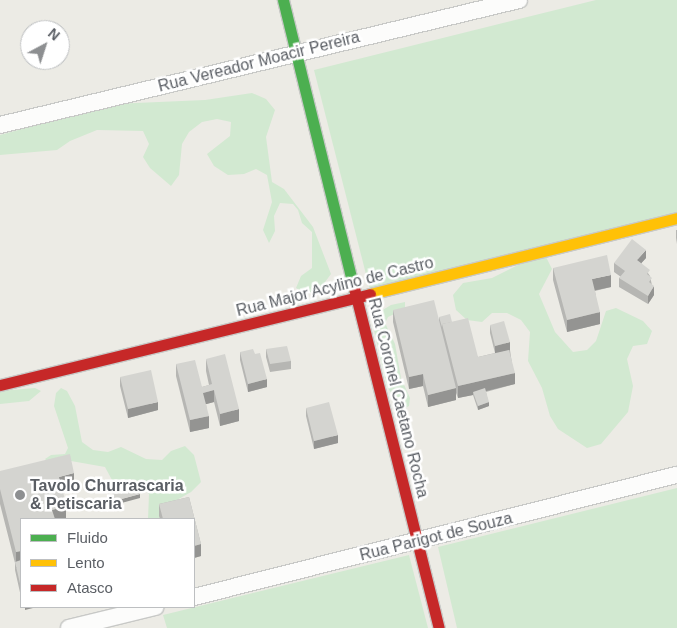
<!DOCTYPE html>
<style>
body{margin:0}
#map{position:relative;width:677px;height:628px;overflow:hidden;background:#ecebe5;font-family:Arial,sans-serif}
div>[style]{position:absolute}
.green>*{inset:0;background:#d2e9d1}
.roads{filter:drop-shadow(1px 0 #c8c9c7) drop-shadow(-1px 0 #c8c9c7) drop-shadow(0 1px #c8c9c7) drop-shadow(0 -1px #c8c9c7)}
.street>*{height:16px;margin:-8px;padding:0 8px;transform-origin:8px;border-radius:8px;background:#fcfcfb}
.fast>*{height:11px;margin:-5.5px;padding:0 5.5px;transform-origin:5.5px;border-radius:5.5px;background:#4caf50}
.slow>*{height:11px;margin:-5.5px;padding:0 5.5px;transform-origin:5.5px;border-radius:5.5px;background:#ffc107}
.jam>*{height:11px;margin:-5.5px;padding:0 5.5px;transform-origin:5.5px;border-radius:5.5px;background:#c62828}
.wall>*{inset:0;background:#b6b6b3}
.shaded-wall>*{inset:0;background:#949492}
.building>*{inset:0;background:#d4d4d0}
.dots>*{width:14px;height:14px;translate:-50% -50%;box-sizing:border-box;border:2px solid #fff;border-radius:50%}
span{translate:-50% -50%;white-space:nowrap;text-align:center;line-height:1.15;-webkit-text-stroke:5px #fff;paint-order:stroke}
.street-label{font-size:16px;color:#5a5e64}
.poi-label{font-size:16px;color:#5a5e64;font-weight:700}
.left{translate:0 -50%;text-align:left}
.legend{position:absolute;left:20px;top:518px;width:175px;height:90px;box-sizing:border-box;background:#fff;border:1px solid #bdbfc1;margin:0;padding:6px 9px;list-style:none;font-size:15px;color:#5a5e64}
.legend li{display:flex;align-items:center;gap:10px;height:25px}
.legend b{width:25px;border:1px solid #bdbfc1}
.north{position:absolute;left:20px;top:20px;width:50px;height:50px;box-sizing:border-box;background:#fff;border:1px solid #bdbfc1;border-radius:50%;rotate:40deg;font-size:14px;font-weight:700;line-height:20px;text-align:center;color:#5a5e64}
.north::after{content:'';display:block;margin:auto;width:18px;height:22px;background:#8d8f91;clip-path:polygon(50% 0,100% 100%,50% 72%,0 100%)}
</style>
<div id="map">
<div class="green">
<div style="clip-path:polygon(596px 0,677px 0,677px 213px,370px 290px,314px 70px)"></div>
<div style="clip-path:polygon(252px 93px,266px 99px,275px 110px,266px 137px,272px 182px,284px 189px,313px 227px,331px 274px,322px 286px,307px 294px,296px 288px,301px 276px,312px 268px,312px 232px,302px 223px,298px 210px,293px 204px,280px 203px,274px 216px,275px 231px,269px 243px,263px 230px,272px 202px,267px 175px,256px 169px,244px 174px,228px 175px,214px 166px,207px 154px,230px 136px,231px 122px,217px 119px,202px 122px,189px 132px,182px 144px,179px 175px,171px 186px,150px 168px,143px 157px,149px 144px,143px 131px,97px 130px,70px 141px,57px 150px,0 155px,0 135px,113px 104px,205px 100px)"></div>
<div style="clip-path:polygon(546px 257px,552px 269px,539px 294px,555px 332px,573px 352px,587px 350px,596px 341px,606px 311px,616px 308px,643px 321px,652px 331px,647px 344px,633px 346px,627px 359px,633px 386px,628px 412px,601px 444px,587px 448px,558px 429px,550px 416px,542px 388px,528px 361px,530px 332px,521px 320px,507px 313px,492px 313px,482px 322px,467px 320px,456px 310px,453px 295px,463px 283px,492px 278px,518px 265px)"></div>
<div style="clip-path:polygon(405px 302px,405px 309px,388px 317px,385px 323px,395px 344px,401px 378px,410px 398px,409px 406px,403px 409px,387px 387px,371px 317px,391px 305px)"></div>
<div style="clip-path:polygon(35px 388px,41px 391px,29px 401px,0 404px,0 391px)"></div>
<div style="clip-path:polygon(61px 388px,67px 391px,75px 406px,82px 442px,93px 450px,108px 452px,121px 447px,146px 459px,162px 460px,171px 451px,185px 446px,194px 455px,201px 482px,191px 492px,168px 505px,159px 519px,148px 519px,149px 494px,140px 484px,112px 480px,105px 467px,71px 461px,50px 464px,45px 459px,51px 455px,65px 454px,68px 448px,54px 406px,56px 393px)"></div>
<div style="clip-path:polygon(677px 488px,677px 628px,457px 628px,438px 547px)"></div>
<div style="clip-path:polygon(409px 555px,428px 628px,167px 628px,163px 615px)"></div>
</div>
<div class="roads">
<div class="street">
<div style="left:0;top:125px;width:534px;rotate:-13.54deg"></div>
<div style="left:194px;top:597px;width:498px;rotate:-14.2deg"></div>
<div style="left:69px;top:628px;width:89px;rotate:-13.7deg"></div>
</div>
<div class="fast">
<div style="left:283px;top:0;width:297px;rotate:76.2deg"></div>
</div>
<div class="slow">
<div style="left:370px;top:294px;width:316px;rotate:-13.9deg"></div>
</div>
<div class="jam">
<div style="left:354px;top:288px;width:350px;rotate:76deg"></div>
<div style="left:0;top:385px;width:381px;rotate:-13.8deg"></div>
</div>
</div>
<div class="wall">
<div style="clip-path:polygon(676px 230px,677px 230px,677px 244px,676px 238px)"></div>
<div style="clip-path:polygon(646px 258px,641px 263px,650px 276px,654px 295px,648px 304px,619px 287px,619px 278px,621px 277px,614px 272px,614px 263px)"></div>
<div style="clip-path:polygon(553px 268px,611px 287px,595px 291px,600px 324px,567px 332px,553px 280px)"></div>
<div style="clip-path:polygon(393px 310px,439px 320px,439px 317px,452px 322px,478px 357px,495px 353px,490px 333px,490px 325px,510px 350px,515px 384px,486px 392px,489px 406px,478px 410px,473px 395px,458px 398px,456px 393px,456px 400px,428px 407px,423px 386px,409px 389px,393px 322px)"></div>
<div style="clip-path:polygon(266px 349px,291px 361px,291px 369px,270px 372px,266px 357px)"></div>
<div style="clip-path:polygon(240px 352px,255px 354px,267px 387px,248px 392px,240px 360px)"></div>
<div style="clip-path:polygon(206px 359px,239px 421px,220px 426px,214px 402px,206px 404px,209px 428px,190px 432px,176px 376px,176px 364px,202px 387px,209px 385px,206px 371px)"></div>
<div style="clip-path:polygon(120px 377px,158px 410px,128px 418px,120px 386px)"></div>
<div style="clip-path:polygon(306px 408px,338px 443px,314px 449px,306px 416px)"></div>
<div style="clip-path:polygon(0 471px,74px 489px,63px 492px,66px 519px,21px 519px,21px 597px,15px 570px,15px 563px,0 504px)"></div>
<div style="clip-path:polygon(189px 497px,201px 544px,201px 556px,194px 558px,194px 519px,160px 519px,159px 516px,159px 504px)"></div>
</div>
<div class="shaded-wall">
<div style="clip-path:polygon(646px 250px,646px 258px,637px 268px,637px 260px)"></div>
<div style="clip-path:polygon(611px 275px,611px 287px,592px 291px,592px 279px)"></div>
<div style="clip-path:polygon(654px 286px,654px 295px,648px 304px,648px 296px)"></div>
<div style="clip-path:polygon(600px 312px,600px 324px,567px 332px,567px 320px)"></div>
<div style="clip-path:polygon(510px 342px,510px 350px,495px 354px,495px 346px)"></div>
<div style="clip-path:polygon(515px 373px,515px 384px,474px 394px,473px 392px,473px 395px,458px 398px,458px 386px)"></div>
<div style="clip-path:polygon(423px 374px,423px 386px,409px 389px,409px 377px)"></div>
<div style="clip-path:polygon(267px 379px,267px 387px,248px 392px,248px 384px)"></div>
<div style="clip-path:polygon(456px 388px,456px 400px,428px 407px,428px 395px)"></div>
<div style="clip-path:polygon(214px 390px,214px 402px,203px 405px,203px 393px)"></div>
<div style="clip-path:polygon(158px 402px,158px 410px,128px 418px,128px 409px)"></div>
<div style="clip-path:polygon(489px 402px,489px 406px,478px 410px,478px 406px)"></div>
<div style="clip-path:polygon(239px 409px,239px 421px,220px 426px,220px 414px)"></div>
<div style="clip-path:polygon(209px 416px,209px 428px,190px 432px,190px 420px)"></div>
<div style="clip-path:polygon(338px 435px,338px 443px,314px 449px,314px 441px)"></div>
<div style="clip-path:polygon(74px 473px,74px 489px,59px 492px,59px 477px)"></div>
<div style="clip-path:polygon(140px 494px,140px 498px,114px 505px,114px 501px)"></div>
<div style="clip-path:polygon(66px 506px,66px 519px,52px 519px,52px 510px)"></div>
<div style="clip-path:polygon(201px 544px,201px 556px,194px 558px,194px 546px)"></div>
<div style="clip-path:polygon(21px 551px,21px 566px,16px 568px,16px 552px)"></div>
<div style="clip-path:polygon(25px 607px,37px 607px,25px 610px)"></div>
</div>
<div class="building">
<div style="clip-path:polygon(632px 239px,646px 250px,637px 260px,650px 270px,647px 274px,652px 278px,649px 282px,654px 286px,648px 296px,619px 278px,625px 271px,614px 263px)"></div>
<div style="clip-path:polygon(607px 255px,611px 275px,592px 279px,600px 312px,567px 320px,553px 268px)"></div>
<div style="clip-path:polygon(434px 300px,456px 388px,428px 395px,423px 374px,409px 377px,393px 310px)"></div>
<div style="clip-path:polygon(450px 314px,452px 322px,442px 324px,442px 327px,439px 317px)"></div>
<div style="clip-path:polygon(468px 318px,478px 357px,509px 350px,515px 373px,458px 386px,442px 324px)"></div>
<div style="clip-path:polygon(504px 321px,510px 342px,495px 346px,490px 325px)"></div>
<div style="clip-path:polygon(287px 346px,291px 361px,270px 364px,266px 349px)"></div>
<div style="clip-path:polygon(253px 349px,255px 354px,260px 353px,267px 379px,248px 384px,240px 352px)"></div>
<div style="clip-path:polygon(225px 354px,239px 409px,220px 414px,214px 390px,203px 393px,209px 416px,190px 420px,176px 364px,195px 360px,202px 387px,212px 384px,206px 359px)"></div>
<div style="clip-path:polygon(151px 370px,158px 402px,128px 409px,120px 377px)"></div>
<div style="clip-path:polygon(485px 388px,489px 402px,478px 406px,473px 392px)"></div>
<div style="clip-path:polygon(329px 402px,338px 435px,314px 441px,306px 408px)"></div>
<div style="clip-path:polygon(70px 454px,74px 473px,59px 477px,66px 506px,52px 510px,55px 519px,21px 519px,21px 551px,16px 552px,0 489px,0 471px)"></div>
<div style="clip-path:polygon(137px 485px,140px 494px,114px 501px,112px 491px)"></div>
<div style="clip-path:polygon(189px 497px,201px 544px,194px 546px,194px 519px,163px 519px,159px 504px)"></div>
<div style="clip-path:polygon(21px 560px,21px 588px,15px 562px)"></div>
</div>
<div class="dots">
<div style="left:20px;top:495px;background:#8d8f91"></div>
</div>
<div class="street-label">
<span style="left:259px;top:62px;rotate:-14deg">Rua Vereador Moacir Pereira</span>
<span style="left:335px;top:287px;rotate:-14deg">Rua Major Acylino de Castro</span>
<span style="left:398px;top:398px;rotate:76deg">Rua Coronel Caetano Rocha</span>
<span style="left:436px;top:537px;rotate:-14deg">Rua Parigot de Souza</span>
</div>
<div class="poi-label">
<span class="left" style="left:30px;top:495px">Tavolo Churrascaria<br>&amp; Petiscaria</span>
</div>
<ul class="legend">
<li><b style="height:6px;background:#4caf50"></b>Fluido</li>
<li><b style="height:6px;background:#ffc107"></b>Lento</li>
<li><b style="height:6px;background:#c62828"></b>Atasco</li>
</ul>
<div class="north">N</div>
</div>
